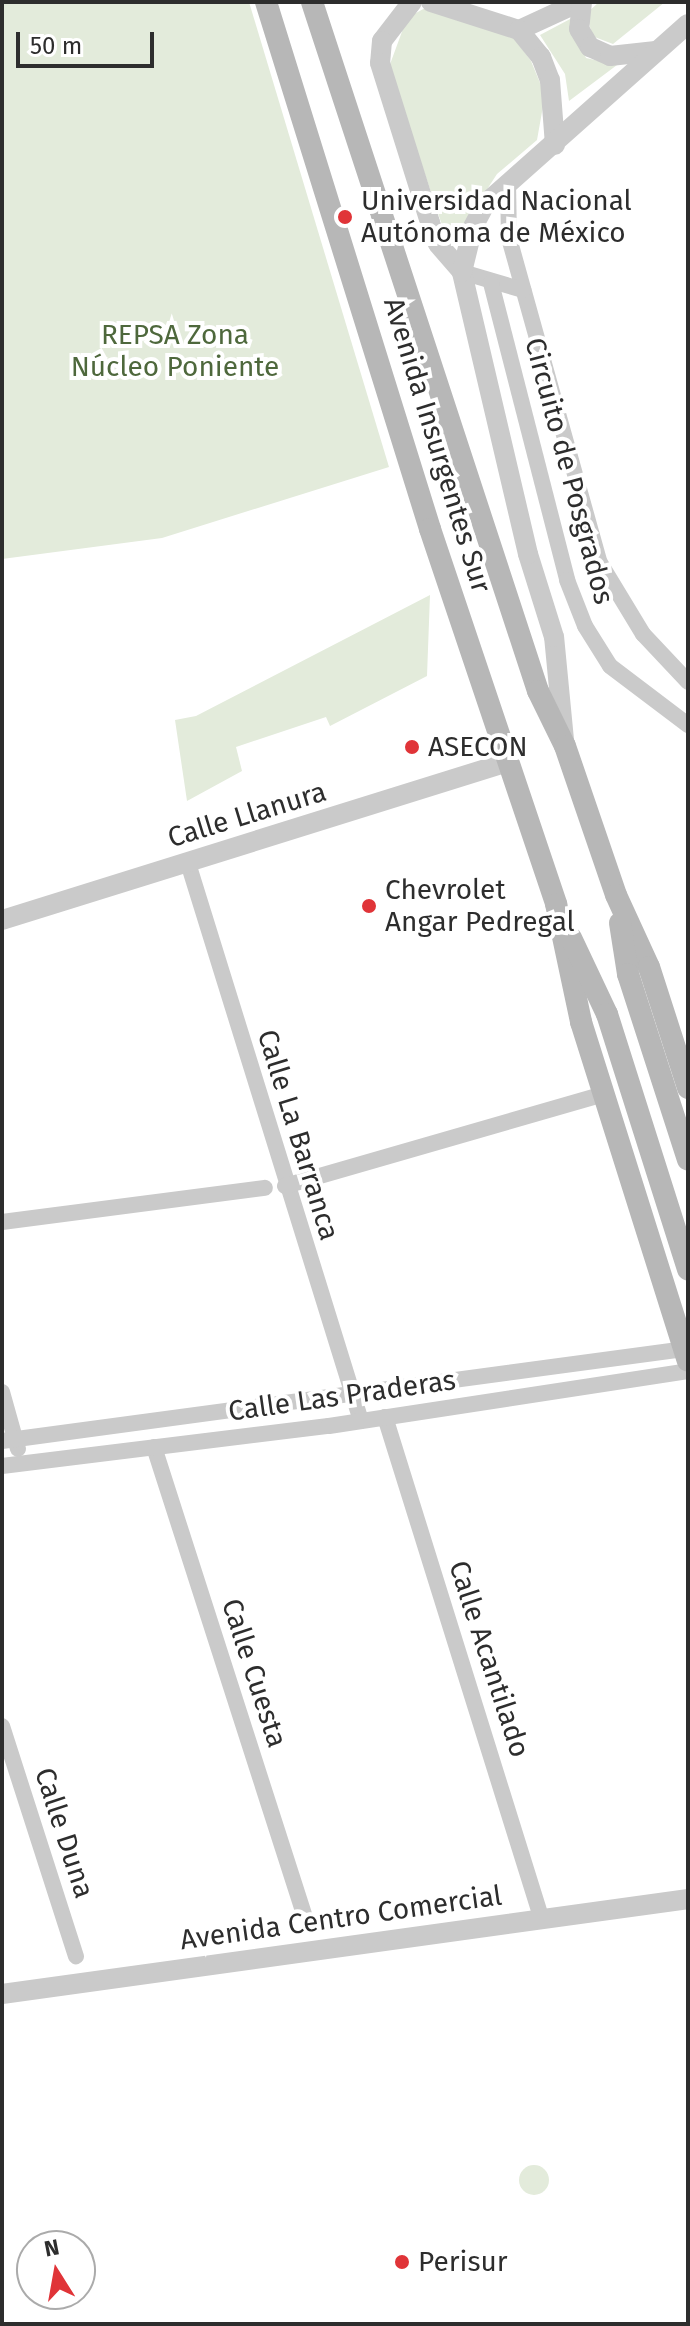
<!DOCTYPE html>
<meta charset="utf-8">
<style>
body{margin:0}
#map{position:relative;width:690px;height:2326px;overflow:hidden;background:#fff;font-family:"Fira Sans",sans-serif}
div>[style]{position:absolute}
.green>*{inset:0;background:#e3ebdb}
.round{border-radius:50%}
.minor>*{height:16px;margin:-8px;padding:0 8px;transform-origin:8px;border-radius:8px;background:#cacaca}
.tertiary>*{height:20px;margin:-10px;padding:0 10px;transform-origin:10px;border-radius:10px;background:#cacaca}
.secondary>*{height:22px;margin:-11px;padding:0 11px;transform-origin:11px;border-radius:11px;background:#b7b7b7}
.dots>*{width:22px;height:22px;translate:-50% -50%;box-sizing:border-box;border:4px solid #fff;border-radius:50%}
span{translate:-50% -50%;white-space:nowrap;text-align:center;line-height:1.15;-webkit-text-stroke:8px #fff;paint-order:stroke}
.poi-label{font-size:28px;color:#2d2d2d}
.left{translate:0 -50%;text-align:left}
.park-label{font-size:28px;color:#4e683c}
.street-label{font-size:28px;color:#2d2d2d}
.frame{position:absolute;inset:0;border:4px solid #2d2d2d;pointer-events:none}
.north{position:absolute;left:16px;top:2230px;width:80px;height:80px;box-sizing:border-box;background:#fff;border:2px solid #ababab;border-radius:50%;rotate:349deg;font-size:22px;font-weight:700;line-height:32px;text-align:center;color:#2d2d2d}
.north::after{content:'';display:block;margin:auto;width:28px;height:36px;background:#e03438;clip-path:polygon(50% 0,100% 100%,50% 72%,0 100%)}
.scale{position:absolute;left:16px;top:32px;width:138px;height:36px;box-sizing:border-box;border:4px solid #2d2d2d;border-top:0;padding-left:10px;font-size:24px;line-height:28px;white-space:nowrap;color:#2d2d2d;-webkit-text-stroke:6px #fff;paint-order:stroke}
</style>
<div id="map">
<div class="green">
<div style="clip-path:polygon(2px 2px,249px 2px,389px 467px,162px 538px,2px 559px)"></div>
<div style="clip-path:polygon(599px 2px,665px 2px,613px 44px,592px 36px,587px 13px)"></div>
<div style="clip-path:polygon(425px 8px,509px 31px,531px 61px,545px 95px,537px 140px,497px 174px,456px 237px,444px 231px,389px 67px,407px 18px)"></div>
<div style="clip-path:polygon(572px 18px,586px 58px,617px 65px,569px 101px,565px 74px,540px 35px)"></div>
<div style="clip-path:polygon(430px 595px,427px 676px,330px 726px,326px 717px,236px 747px,242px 771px,187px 801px,175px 720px,196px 716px)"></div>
<div class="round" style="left:519px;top:2165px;width:30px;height:30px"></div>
</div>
<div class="minor">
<div style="left:508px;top:182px;width:56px;rotate:89deg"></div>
<div style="left:509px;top:238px;width:337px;rotate:74.4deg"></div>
<div style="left:600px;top:563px;width:83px;rotate:58.8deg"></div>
<div style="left:643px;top:634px;width:66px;rotate:46.8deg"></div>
<div style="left:462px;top:272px;width:64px;rotate:16.4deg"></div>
<div style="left:491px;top:283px;width:307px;rotate:75.6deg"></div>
<div style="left:567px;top:580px;width:49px;rotate:68.6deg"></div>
<div style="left:585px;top:626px;width:47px;rotate:58deg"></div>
<div style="left:610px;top:666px;width:98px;rotate:37.1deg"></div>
<div style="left:188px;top:863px;width:584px;rotate:72.77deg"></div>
<div style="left:285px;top:1186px;width:331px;rotate:-16.1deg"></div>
<div style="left:2px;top:1222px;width:265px;rotate:-7.4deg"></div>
<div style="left:2px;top:1392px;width:59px;rotate:74.3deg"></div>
<div style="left:385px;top:1417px;width:524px;rotate:72.67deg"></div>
<div style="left:2px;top:1441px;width:688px;rotate:-7.68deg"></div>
<div style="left:154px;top:1447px;width:490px;rotate:72.2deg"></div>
<div style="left:2px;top:1466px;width:329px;rotate:-7deg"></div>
<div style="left:329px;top:1426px;width:363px;rotate:-8.7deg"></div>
<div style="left:2px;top:1726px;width:242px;rotate:72.2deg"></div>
</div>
<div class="tertiary">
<div style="left:412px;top:2px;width:49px;rotate:127.6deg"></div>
<div style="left:382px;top:41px;width:22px;rotate:95deg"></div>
<div style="left:380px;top:63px;width:168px;rotate:72.6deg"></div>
<div style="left:430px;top:223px;width:22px;rotate:69deg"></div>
<div style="left:438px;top:244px;width:37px;rotate:49deg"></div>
<div style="left:431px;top:2px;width:92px;rotate:17.7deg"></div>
<div style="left:519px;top:30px;width:67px;rotate:-24.7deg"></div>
<div style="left:582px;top:2px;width:27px;rotate:96deg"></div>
<div style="left:579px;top:29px;width:21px;rotate:59deg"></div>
<div style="left:590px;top:47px;width:22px;rotate:24deg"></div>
<div style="left:610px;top:56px;width:46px;rotate:-6.2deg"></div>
<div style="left:519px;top:30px;width:35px;rotate:51deg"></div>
<div style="left:541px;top:57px;width:25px;rotate:69deg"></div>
<div style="left:550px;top:80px;width:65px;rotate:85.6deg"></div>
<div style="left:564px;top:740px;width:103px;rotate:-95.5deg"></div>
<div style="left:554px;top:637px;width:87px;rotate:-107.4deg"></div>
<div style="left:528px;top:554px;width:290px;rotate:-103.2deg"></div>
<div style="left:462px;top:272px;width:46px;rotate:-76.3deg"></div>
<div style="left:473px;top:227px;width:26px;rotate:-62deg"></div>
<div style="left:485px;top:204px;width:271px;rotate:-41.6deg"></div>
<div style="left:2px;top:920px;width:530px;rotate:-17.34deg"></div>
<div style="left:2px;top:1994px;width:693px;rotate:-7.88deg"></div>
</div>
<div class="secondary">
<div style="left:266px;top:2px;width:552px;rotate:72.71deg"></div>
<div style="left:430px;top:529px;width:396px;rotate:71.4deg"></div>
<div style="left:556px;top:904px;width:121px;rotate:78deg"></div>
<div style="left:581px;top:1022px;width:355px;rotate:72.5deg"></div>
<div style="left:312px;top:2px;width:725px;rotate:71.84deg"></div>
<div style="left:538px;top:691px;width:61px;rotate:63.9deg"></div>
<div style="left:565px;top:746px;width:157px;rotate:71.1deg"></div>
<div style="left:616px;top:895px;width:79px;rotate:65.4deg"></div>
<div style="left:649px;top:967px;width:127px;rotate:72.1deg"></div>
<div style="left:620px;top:923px;width:52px;rotate:81.1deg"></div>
<div style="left:628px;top:974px;width:195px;rotate:72.1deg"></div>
<div style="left:571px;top:938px;width:84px;rotate:64.7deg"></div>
<div style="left:607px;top:1014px;width:268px;rotate:72.4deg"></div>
</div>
<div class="dots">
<div style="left:345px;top:217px;background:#e03438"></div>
<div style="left:412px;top:747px;background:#e03438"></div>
<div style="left:369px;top:906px;background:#e03438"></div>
<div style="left:402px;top:2262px;background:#e03438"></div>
</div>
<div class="poi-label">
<span class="left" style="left:361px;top:217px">Universidad Nacional<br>Autónoma de México</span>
<span class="left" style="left:428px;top:747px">ASECON</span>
<span class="left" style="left:385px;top:906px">Chevrolet<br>Angar Pedregal</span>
<span class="left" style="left:418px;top:2262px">Perisur</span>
</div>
<div class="park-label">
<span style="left:175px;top:351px">REPSA Zona<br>Núcleo Poniente</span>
</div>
<div class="street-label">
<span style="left:437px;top:445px;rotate:73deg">Avenida Insurgentes Sur</span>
<span style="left:569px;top:471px;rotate:75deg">Circuito de Posgrados</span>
<span style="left:247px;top:815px;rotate:-17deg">Calle Llanura</span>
<span style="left:298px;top:1135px;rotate:73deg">Calle La Barranca</span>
<span style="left:342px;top:1396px;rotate:-8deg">Calle Las Praderas</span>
<span style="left:489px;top:1659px;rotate:72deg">Calle Acantilado</span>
<span style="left:254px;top:1673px;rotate:72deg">Calle Cuesta</span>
<span style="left:64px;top:1833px;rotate:72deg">Calle Duna</span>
<span style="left:341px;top:1918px;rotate:-8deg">Avenida Centro Comercial</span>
</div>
<div class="frame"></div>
<div class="north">N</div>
<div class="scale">50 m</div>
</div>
